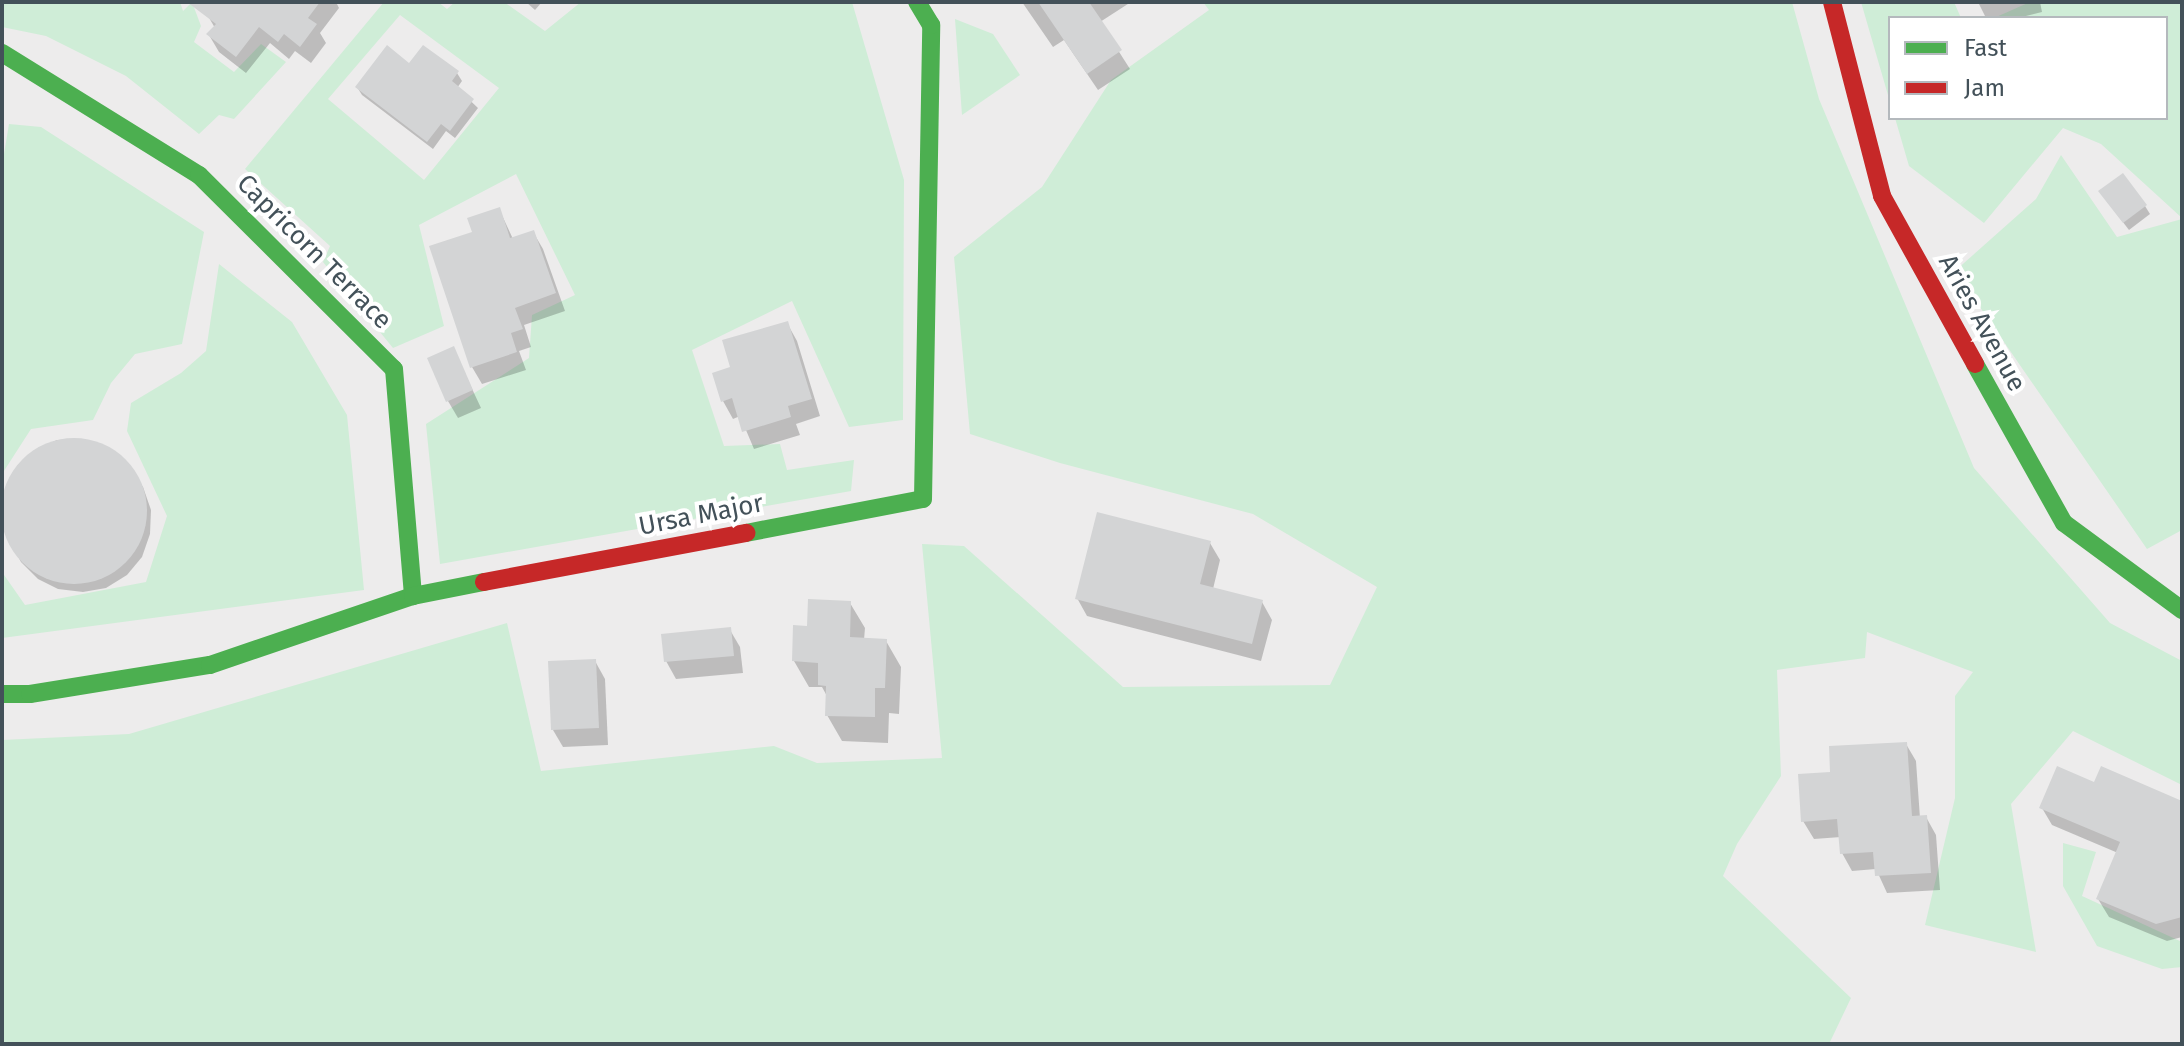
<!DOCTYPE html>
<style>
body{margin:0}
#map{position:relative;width:2184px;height:1046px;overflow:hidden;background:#edecec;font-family:"Fira Sans",sans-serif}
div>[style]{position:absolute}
.green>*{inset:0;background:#cfedd7}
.shadow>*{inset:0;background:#0003}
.building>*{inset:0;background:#d3d4d5}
.round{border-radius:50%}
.fast>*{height:18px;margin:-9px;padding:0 9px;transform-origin:9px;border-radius:9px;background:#4caf50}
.jam>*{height:18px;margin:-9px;padding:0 9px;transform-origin:9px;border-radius:9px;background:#c62828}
span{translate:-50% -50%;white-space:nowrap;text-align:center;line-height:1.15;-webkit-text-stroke:8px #fff;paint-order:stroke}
.street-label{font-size:26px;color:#435159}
.frame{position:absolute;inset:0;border:4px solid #435159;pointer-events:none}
.legend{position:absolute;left:1888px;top:16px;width:280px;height:104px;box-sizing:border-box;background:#fff;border:2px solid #b4b9bd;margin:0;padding:10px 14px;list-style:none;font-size:24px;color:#435159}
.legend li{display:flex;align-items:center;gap:16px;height:40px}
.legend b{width:40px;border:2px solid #b4b9bd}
</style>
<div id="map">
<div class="green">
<div style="clip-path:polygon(2px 2px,180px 2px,183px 11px,192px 2px,201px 26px,194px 42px,234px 72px,261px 44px,286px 62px,234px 119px,219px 115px,199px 134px,126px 76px,46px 36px,2px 27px)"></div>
<div style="clip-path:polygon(evenodd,384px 2px,438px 2px,447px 9px,455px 2px,504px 2px,545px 31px,581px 2px,852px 2px,904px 180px,903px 420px,849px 427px,792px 301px,692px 350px,724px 446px,780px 444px,787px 470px,854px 460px,851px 491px,440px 564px,426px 424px,529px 358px,532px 315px,575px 295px,516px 174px,419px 225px,444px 326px,393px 348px,323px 262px,330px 246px,245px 169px,384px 2px,400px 15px,499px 88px,424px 180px,328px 99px,400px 15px)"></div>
<div style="clip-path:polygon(1203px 2px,1792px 2px,1819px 99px,1974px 468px,2110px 623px,2182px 661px,2182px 785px,2073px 731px,2011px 804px,2036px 952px,1925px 925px,1955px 798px,1955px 696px,1973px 672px,1867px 632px,1865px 658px,1777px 670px,1781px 776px,1737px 844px,1723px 876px,1851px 998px,1829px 1044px,2px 1044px,2px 740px,129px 734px,507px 623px,541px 771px,774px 746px,817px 763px,942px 758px,922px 544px,964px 546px,1123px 687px,1330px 685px,1377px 587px,1253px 514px,1060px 463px,970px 434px,954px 257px,1042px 187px,1111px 80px,1209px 10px)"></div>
<div style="clip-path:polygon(1861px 2px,1954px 2px,1961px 18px,1890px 18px,1890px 102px)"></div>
<div style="clip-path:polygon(2030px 2px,2182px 2px,2182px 218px,2101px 144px,2063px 128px,1984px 223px,1909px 166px,1895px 118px,2166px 118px,2166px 18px,1994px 18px)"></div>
<div style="clip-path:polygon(955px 19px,993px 34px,1020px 75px,962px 115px)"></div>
<div style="clip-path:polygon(9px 124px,41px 127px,204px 232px,182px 344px,135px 354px,111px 383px,93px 420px,31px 429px,2px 474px,2px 166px)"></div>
<div style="clip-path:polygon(2061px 155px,2117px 237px,2182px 219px,2182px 530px,2147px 549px,1955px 271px,2036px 199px)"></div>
<div style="clip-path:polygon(219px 264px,292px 322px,347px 415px,364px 590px,2px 638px,2px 572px,25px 605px,146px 582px,167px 516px,127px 431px,131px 403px,181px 373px,206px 351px)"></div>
<div style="clip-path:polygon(2063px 843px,2096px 852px,2082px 896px,2182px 942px,2182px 967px,2162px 969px,2097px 946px,2063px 886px)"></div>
</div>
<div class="shadow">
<div style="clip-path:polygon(206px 2px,336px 2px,339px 8px,320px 33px,326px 43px,311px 63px,295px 51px,289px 59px,270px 43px,246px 73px,219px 52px,209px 35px,215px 28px,208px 16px)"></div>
<div style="clip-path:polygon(526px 2px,542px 2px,535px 10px)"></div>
<div style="clip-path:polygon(1022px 2px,1131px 2px,1100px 22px,1130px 69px,1098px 90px,1064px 40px,1053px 47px)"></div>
<div style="clip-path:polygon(1978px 2px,2040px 2px,2042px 12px,2018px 18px,1986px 18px)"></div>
<div style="clip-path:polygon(410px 66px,457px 73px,462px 81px,457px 88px,478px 108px,455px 138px,446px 131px,433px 149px,362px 95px,357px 87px)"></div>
<div style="clip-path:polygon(2106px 200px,2145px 206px,2150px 214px,2129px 230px)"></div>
<div style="clip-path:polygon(499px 209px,513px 239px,533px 232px,543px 249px,565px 311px,524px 325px,531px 347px,519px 351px,526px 370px,482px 384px,472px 367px,474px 233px)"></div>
<div style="clip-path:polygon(787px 323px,797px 341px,820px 416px,796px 424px,800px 435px,754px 449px,740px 416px,733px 419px,723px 401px)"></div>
<div style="clip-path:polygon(453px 348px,481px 408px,458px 418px,448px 401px)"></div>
<div style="clip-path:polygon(80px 439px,103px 445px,123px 458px,143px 487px,151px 510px,150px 534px,142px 557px,127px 575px,106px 588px,83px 592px,58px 589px,38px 579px,21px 562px,5px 532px,2px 510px,6px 486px,18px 465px,35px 450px,57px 440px)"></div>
<div style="clip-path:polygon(1210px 543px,1220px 560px,1213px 589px,1262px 602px,1272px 620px,1261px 661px,1087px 616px,1077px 598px)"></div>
<div style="clip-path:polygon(850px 603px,865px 628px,864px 640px,886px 641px,901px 667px,899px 714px,889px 713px,888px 743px,842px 741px,827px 715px,828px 698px,822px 687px,809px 687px,794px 661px,809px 628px)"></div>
<div style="clip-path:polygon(730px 630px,740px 647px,743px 673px,676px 679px,666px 661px)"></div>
<div style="clip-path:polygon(595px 661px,605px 679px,608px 745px,563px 747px,553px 730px)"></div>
<div style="clip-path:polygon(1906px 744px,1916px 761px,1920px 818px,1926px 817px,1936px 835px,1940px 890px,1887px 893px,1876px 869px,1852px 871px,1842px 853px,1841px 837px,1814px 839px,1803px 821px,1833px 774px)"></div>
<div style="clip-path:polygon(2095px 785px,2182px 803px,2182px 937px,2167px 941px,2109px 917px,2098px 899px,2118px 853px,2052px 825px,2042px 808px)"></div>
</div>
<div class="building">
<div style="clip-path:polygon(187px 2px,320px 2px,308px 18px,317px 24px,300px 47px,284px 34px,278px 42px,259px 27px,236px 57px,206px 34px,216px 24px)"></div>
<div style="clip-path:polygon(1038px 2px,1089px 2px,1122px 50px,1087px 74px)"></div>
<div style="clip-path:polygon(387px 45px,409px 63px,423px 45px,459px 71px,452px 81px,474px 99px,450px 131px,441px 124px,427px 142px,355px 87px)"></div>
<div style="clip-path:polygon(2123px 173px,2147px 205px,2123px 223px,2098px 191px)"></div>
<div style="clip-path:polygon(500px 207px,510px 238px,534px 230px,556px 293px,515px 308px,523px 329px,511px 333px,517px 352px,470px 368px,429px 246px,472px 232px,467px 218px)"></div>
<div style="clip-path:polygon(788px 321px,812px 399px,788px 406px,791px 417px,742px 432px,732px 398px,721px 402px,712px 373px,730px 367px,722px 340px)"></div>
<div style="clip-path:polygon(454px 346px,473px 390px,446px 402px,427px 358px)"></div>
<div class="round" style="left:1px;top:438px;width:146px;height:146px"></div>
<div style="clip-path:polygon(1097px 512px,1211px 541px,1200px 584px,1263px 600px,1252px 644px,1075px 599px)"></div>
<div style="clip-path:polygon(808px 599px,851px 601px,850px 637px,887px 639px,885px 688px,875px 688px,875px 717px,825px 716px,826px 686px,818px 685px,818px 663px,792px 661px,793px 625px,807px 626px)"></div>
<div style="clip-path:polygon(731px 627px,734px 656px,664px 662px,661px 634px)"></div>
<div style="clip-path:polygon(596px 659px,599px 728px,551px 730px,548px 661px)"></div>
<div style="clip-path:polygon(1907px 742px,1912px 816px,1927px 815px,1931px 873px,1875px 876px,1873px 852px,1840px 854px,1837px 819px,1801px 822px,1798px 774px,1830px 772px,1829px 746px)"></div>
<div style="clip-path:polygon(2057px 766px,2094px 782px,2101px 766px,2182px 801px,2182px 917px,2156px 924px,2096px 899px,2120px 842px,2039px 808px)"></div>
</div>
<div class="fast">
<div style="left:2px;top:53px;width:232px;rotate:31.8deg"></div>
<div style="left:199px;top:175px;width:275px;rotate:44.9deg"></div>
<div style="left:394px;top:369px;width:228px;rotate:85.2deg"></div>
<div style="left:1975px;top:364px;width:182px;rotate:60.8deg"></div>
<div style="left:2064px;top:523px;width:147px;rotate:36.4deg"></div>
<div style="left:746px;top:533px;width:180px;rotate:-10.9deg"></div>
<div style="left:923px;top:499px;width:474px;rotate:-89deg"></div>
<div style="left:931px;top:25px;width:27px;rotate:-121deg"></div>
<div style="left:2px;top:694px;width:28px"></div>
<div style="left:30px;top:694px;width:182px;rotate:-9.2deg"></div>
<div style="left:210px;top:665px;width:214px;rotate:-18.8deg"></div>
<div style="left:413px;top:596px;width:72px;rotate:-11.2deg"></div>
</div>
<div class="jam">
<div style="left:1832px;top:2px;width:200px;rotate:75.5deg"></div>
<div style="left:1882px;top:196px;width:192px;rotate:61deg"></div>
<div style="left:484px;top:582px;width:267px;rotate:-10.6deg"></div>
</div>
<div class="street-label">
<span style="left:314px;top:252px;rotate:45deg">Capricorn Terrace</span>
<span style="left:1982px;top:323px;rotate:61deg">Aries Avenue</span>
<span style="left:701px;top:515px;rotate:-11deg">Ursa Major</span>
</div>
<div class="frame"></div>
<ul class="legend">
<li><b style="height:10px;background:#4caf50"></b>Fast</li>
<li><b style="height:10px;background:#c62828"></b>Jam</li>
</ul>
</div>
